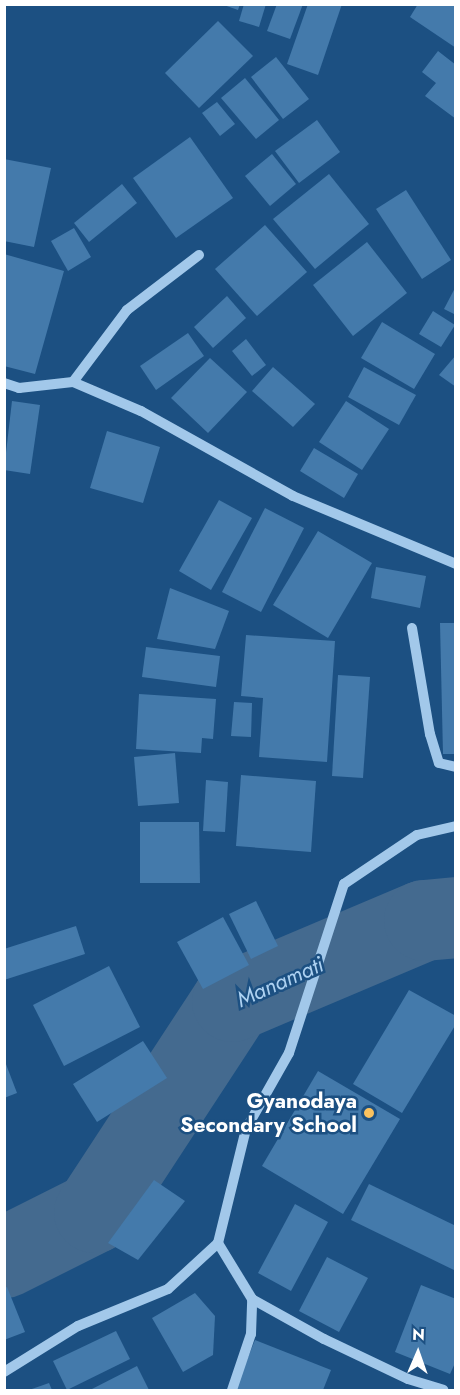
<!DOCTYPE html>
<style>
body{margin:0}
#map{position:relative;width:460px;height:1395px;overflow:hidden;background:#1c5082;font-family:Jost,sans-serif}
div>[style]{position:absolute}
.river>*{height:81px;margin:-40.5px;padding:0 40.5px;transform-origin:40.5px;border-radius:40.5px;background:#446a8f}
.building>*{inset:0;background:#447aab}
.minor>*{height:10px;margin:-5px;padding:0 5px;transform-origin:5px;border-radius:5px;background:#a2c8ea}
.dots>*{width:16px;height:16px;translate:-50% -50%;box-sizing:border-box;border:3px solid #1c5082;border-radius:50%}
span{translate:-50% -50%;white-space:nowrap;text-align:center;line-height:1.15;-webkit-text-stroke:5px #1c5082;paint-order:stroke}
.poi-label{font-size:21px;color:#fff;font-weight:700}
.right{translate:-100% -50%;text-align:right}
.water-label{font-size:22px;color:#add1f1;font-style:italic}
.frame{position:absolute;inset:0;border:6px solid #fff;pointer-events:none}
.north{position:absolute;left:388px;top:1323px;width:60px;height:60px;-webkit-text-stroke:4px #1c5082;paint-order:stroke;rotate:2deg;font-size:16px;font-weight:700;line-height:24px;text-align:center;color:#fff}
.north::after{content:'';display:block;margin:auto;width:21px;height:27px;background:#fff;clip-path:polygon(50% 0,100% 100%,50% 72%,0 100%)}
</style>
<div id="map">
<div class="river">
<div style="left:4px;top:1257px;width:101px;rotate:-26.6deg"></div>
<div style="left:94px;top:1212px;width:252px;rotate:-56.8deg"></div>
<div style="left:232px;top:1001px;width:208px;rotate:-22.9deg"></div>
<div style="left:424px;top:920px;width:32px;rotate:-5deg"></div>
</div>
<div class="building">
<div style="clip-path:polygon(221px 4px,240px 4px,238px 10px)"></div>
<div style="clip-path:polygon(244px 4px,266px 4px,259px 27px,239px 21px)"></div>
<div style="clip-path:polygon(277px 4px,303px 4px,290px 39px,267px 31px)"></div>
<div style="clip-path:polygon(308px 4px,342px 4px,318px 75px,287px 64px)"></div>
<div style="clip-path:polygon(418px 4px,456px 4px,456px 48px,410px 17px)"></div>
<div style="clip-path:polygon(218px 21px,253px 56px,199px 108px,165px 73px)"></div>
<div style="clip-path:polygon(438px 51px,456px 65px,456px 119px,425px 96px,436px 83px,422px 72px)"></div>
<div style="clip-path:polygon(276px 57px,309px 99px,283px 119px,251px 77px)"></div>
<div style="clip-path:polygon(245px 78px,279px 120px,256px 139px,221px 98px)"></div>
<div style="clip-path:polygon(217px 102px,235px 124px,220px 136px,202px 113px)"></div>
<div style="clip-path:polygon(317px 120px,340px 152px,299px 183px,275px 151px)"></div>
<div style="clip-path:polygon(190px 137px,233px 198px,176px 238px,133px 178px)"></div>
<div style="clip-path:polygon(272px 154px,296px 184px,270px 206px,245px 176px)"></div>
<div style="clip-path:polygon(4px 159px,51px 168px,34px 247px,4px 241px)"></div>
<div style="clip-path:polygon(329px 174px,369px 224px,315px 269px,273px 219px)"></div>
<div style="clip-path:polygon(122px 184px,137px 203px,89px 242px,74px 223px)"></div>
<div style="clip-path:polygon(406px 190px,451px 260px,422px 279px,376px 209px)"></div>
<div style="clip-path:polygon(265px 225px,307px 272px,257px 316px,215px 269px)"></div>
<div style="clip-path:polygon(74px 228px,91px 257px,68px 271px,51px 241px)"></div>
<div style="clip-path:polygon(367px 242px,407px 293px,353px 336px,313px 285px)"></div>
<div style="clip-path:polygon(4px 254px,64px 271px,35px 374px,4px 366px)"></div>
<div style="clip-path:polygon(456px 286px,456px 315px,444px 309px)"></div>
<div style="clip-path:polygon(227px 296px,246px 318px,213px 348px,194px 327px)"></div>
<div style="clip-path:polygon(433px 311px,455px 325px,441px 347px,419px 334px)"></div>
<div style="clip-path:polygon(382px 322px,435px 354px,414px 389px,361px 358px)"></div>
<div style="clip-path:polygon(188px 333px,204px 356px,156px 390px,140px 366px)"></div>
<div style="clip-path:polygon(246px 339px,266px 365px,252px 376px,232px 351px)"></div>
<div style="clip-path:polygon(456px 355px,456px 387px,439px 375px)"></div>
<div style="clip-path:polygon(210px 358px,247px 392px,208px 433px,171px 398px)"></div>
<div style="clip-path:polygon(273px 367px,315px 404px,293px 427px,252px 391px)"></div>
<div style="clip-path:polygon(364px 367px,416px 395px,399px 425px,348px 397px)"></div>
<div style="clip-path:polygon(12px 401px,40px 405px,30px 474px,4px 470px)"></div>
<div style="clip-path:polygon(346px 401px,389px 429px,362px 470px,319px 442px)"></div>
<div style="clip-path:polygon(107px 431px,160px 447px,143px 503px,90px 488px)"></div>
<div style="clip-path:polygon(314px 448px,358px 474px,344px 498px,300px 471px)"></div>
<div style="clip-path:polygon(219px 500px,252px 518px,211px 590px,179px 571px)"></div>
<div style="clip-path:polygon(265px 508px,304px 528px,261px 612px,222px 592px)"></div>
<div style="clip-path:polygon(318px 531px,372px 563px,328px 638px,273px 605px)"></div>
<div style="clip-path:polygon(376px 567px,426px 576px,420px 608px,371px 598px)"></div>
<div style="clip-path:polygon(170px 588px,229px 611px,215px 649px,157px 639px)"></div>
<div style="clip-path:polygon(440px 623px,456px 623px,456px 754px,443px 754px)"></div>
<div style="clip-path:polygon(246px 635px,335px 641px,327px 762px,259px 757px,263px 698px,241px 696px)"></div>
<div style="clip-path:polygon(146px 647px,220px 656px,216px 687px,142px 677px)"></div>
<div style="clip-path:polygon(338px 675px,370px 677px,363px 778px,332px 776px)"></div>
<div style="clip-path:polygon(139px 694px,216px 699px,213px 739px,202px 738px,201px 753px,136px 749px)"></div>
<div style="clip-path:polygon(234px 702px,252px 703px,251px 737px,231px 736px)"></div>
<div style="clip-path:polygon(175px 753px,179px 803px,138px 806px,134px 757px)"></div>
<div style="clip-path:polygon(241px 775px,316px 781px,311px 852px,236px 846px)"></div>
<div style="clip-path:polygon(206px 780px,228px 782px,225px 832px,203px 831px)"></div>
<div style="clip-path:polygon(140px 822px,199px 822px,200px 883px,140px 883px)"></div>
<div style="clip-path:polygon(256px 901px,278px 946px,251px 959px,229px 914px)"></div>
<div style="clip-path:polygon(223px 917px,249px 965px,203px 989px,177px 942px)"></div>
<div style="clip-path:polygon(76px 926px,85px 954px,4px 980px,4px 949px)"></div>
<div style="clip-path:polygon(109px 966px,140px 1027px,64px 1066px,33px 1005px)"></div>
<div style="clip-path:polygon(409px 990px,456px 1016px,456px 1024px,402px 1113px,353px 1084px)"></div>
<div style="clip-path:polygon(143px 1041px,167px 1078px,97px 1122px,73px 1084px)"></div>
<div style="clip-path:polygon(4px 1059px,17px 1093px,4px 1098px)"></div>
<div style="clip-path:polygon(318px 1071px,400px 1119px,343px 1214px,262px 1166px)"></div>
<div style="clip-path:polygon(154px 1180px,185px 1201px,138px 1260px,108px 1243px)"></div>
<div style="clip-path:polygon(369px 1184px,456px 1226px,456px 1271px,351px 1220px)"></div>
<div style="clip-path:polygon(295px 1204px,328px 1222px,291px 1291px,258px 1273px)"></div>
<div style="clip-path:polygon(327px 1257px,368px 1278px,339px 1332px,299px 1311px)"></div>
<div style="clip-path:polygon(421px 1285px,456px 1299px,456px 1361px,450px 1374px,395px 1352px)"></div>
<div style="clip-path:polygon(7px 1287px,25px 1332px,4px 1340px,4px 1288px)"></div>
<div style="clip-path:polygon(195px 1293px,215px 1316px,213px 1355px,183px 1372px,152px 1318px)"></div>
<div style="clip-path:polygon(116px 1331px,130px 1359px,67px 1390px,53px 1361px)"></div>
<div style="clip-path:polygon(255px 1340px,331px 1370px,323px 1390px,235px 1390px)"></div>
<div style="clip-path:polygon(137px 1366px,149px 1390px,90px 1390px)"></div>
<div style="clip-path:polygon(49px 1383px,52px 1390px,29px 1390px)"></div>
</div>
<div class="minor">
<div style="left:199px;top:255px;width:91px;rotate:142.6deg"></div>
<div style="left:127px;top:310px;width:90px;rotate:126.9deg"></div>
<div style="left:73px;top:382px;width:74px;rotate:23.1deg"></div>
<div style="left:141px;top:411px;width:174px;rotate:29.2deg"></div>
<div style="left:293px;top:496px;width:177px;rotate:22.6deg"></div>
<div style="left:4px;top:383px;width:16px;rotate:18deg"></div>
<div style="left:19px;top:388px;width:54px;rotate:-6.3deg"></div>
<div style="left:412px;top:628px;width:108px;rotate:80.4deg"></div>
<div style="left:430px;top:734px;width:30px;rotate:73deg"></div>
<div style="left:439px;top:763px;width:17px;rotate:13deg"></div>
<div style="left:218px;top:1243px;width:66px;rotate:58.7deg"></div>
<div style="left:252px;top:1299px;width:82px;rotate:29.1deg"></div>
<div style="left:324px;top:1339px;width:93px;rotate:25.5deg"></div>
<div style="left:408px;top:1379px;width:37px;rotate:17deg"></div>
<div style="left:4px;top:1372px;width:87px;rotate:-31.9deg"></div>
<div style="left:78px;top:1326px;width:97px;rotate:-22.3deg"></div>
<div style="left:168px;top:1289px;width:68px;rotate:-42.6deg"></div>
<div style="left:218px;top:1243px;width:117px;rotate:-76.2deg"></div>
<div style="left:246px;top:1129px;width:87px;rotate:-60.5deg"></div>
<div style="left:289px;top:1053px;width:178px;rotate:-72deg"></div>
<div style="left:344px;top:884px;width:88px;rotate:-33.9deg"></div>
<div style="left:417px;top:835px;width:40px;rotate:-13deg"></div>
<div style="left:232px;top:1390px;width:59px;rotate:-71.3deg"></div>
<div style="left:251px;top:1334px;width:35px;rotate:-88deg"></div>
</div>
<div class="dots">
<div style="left:369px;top:1113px;background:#fac25f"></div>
</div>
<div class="poi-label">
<span class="right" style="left:357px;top:1113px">Gyanodaya<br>Secondary School</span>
</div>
<div class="water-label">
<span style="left:280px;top:982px;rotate:-24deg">Manamati</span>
</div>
<div class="frame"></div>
<div class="north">N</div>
</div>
